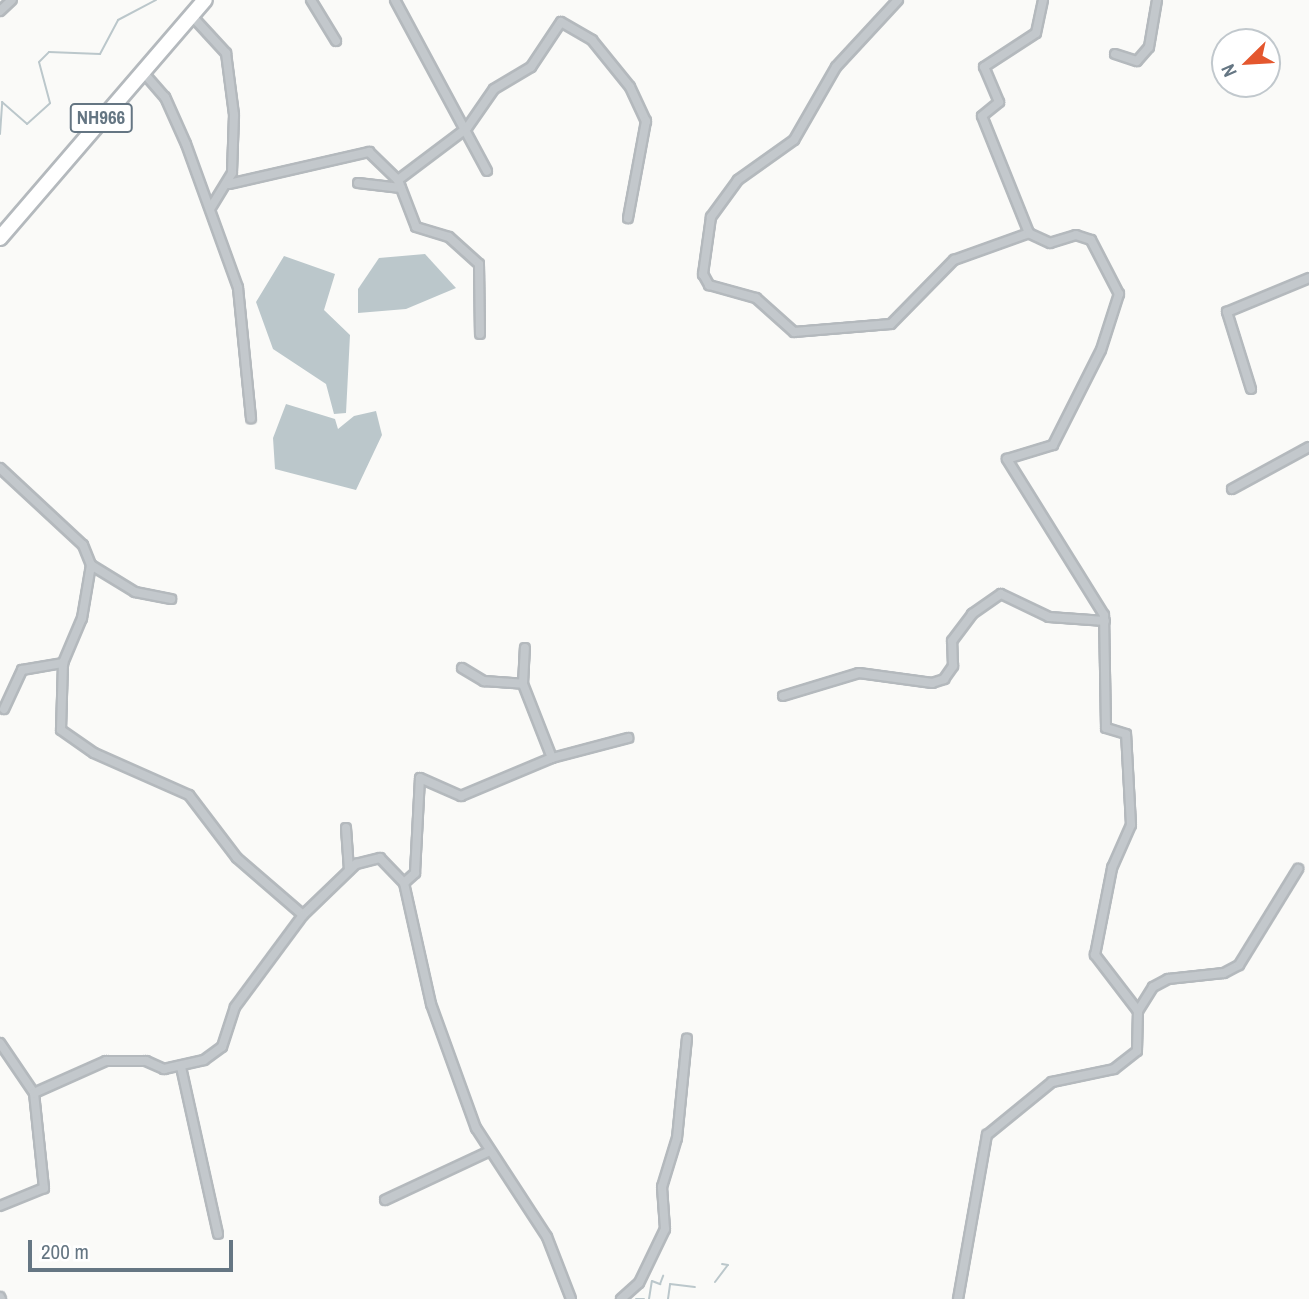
<!DOCTYPE html>
<style>
body{margin:0}
#map{position:relative;width:1309px;height:1299px;overflow:hidden;background:#fafaf8;font-family:"Archivo Narrow",sans-serif}
div>[style]{position:absolute}
.water>*{inset:0;background:#bbc7cb}
.stream>*{height:2px;margin:-1px;padding:0 1px;transform-origin:1px;border-radius:1px;background:#bbc7cb}
.roads{filter:drop-shadow(2px 0 #b4b9bd) drop-shadow(-2px 0 #b4b9bd) drop-shadow(0 2px #b4b9bd) drop-shadow(0 -2px #b4b9bd)}
.street>*{height:8px;margin:-4px;padding:0 4px;transform-origin:4px;border-radius:4px;background:#c3c8cc}
.highway>*{height:14px;margin:-7px;padding:0 7px;transform-origin:7px;border-radius:7px;background:#fff}
span{translate:-50% -50%;white-space:nowrap;text-align:center;line-height:1.15;-webkit-text-stroke:7px #fff;paint-order:stroke}
.shield-label span{padding:2px 5px;background:#fff;border:2px solid;border-radius:5px;-webkit-text-stroke-width:0}
.shield-label{font-size:19px;color:#657683;font-weight:700}
.north{position:absolute;left:1211px;top:28px;width:70px;height:70px;box-sizing:border-box;background:#fff;border:2px solid #c1c8cd;border-radius:50%;rotate:246deg;font-size:19px;font-weight:700;line-height:28px;text-align:center;color:#657683}
.north::after{content:'';display:block;margin:auto;width:24px;height:32px;background:#e4572e;clip-path:polygon(50% 0,100% 100%,50% 72%,0 100%)}
.scale{position:absolute;left:28px;top:1240px;width:205px;height:32px;box-sizing:border-box;border:4px solid #657683;border-top:0;padding-left:9px;font-size:21px;line-height:24px;white-space:nowrap;color:#657683;-webkit-text-stroke:5px #fff;paint-order:stroke}
</style>
<div id="map">
<div class="water">
<div style="clip-path:polygon(425px 254px,456px 288px,406px 309px,358px 313px,358px 289px,379px 258px)"></div>
<div style="clip-path:polygon(284px 256px,335px 274px,324px 310px,350px 335px,346px 413px,334px 414px,326px 384px,273px 349px,256px 302px)"></div>
<div style="clip-path:polygon(286px 404px,335px 419px,338px 429px,354px 416px,376px 411px,382px 435px,356px 490px,275px 469px,273px 438px)"></div>
</div>
<div class="stream">
<div style="left:0;top:134px;width:32px;rotate:-86deg"></div>
<div style="left:2px;top:102px;width:33px;rotate:41deg"></div>
<div style="left:27px;top:124px;width:31px;rotate:-42deg"></div>
<div style="left:50px;top:103px;width:42px;rotate:-105deg"></div>
<div style="left:39px;top:62px;width:14px;rotate:-45deg"></div>
<div style="left:49px;top:52px;width:51px;rotate:2.2deg"></div>
<div style="left:100px;top:54px;width:38px;rotate:-62deg"></div>
<div style="left:118px;top:20px;width:43px;rotate:-27.8deg"></div>
<div style="left:715px;top:1282px;width:21px;rotate:-53deg"></div>
<div style="left:728px;top:1265px;width:6px;rotate:-171deg"></div>
<div style="left:636px;top:1299px;width:8px"></div>
<div style="left:649px;top:1299px;width:18px;rotate:-81deg"></div>
<div style="left:652px;top:1281px;width:9px;rotate:21deg"></div>
<div style="left:660px;top:1284px;width:9px;rotate:-69deg"></div>
<div style="left:668px;top:1299px;width:15px;rotate:-82deg"></div>
<div style="left:670px;top:1284px;width:25px;rotate:7deg"></div>
</div>
<div class="roads">
<div class="street">
<div style="left:311px;top:0;width:48px;rotate:58.6deg"></div>
<div style="left:395px;top:0;width:194px;rotate:61.7deg"></div>
<div style="left:898px;top:0;width:91px;rotate:132.8deg"></div>
<div style="left:836px;top:67px;width:84px;rotate:119.9deg"></div>
<div style="left:794px;top:140px;width:69px;rotate:144.5deg"></div>
<div style="left:738px;top:180px;width:46px;rotate:126.1deg"></div>
<div style="left:711px;top:217px;width:58px;rotate:98deg"></div>
<div style="left:703px;top:274px;width:13px;rotate:61deg"></div>
<div style="left:709px;top:285px;width:49px;rotate:15.5deg"></div>
<div style="left:756px;top:298px;width:51px;rotate:41.8deg"></div>
<div style="left:794px;top:332px;width:97px;rotate:-4.7deg"></div>
<div style="left:891px;top:324px;width:90px;rotate:-45.5deg"></div>
<div style="left:954px;top:260px;width:80px;rotate:-19.8deg"></div>
<div style="left:1029px;top:233px;width:126px;rotate:-111.9deg"></div>
<div style="left:982px;top:116px;width:22px;rotate:-39deg"></div>
<div style="left:999px;top:102px;width:38px;rotate:-113deg"></div>
<div style="left:984px;top:67px;width:62px;rotate:-33.2deg"></div>
<div style="left:1036px;top:33px;width:34px;rotate:-78deg"></div>
<div style="left:0;top:11px;width:16px;rotate:-43deg"></div>
<div style="left:191px;top:15px;width:52px;rotate:47.4deg"></div>
<div style="left:226px;top:53px;width:63px;rotate:82.6deg"></div>
<div style="left:234px;top:115px;width:58px;rotate:92deg"></div>
<div style="left:232px;top:173px;width:42px;rotate:121.4deg"></div>
<div style="left:1115px;top:54px;width:23px;rotate:18deg"></div>
<div style="left:1137px;top:61px;width:18px;rotate:-49deg"></div>
<div style="left:1149px;top:47px;width:48px;rotate:-80.3deg"></div>
<div style="left:142px;top:71px;width:35px;rotate:49deg"></div>
<div style="left:165px;top:97px;width:51px;rotate:65.9deg"></div>
<div style="left:186px;top:144px;width:153px;rotate:70.1deg"></div>
<div style="left:238px;top:288px;width:131px;rotate:84.3deg"></div>
<div style="left:398px;top:180px;width:86px;rotate:-37deg"></div>
<div style="left:467px;top:128px;width:47px;rotate:-55.3deg"></div>
<div style="left:494px;top:89px;width:43px;rotate:-30.7deg"></div>
<div style="left:531px;top:67px;width:54px;rotate:-56.3deg"></div>
<div style="left:561px;top:22px;width:36px;rotate:30deg"></div>
<div style="left:592px;top:40px;width:60px;rotate:51deg"></div>
<div style="left:630px;top:87px;width:38px;rotate:65deg"></div>
<div style="left:646px;top:121px;width:99px;rotate:100.5deg"></div>
<div style="left:358px;top:183px;width:43px;rotate:6.6deg"></div>
<div style="left:229px;top:184px;width:144px;rotate:-12.9deg"></div>
<div style="left:369px;top:152px;width:40px;rotate:44deg"></div>
<div style="left:398px;top:180px;width:50px;rotate:69deg"></div>
<div style="left:416px;top:227px;width:34px;rotate:17deg"></div>
<div style="left:449px;top:237px;width:40px;rotate:42deg"></div>
<div style="left:479px;top:264px;width:70px;rotate:89.2deg"></div>
<div style="left:1251px;top:389px;width:81px;rotate:-107.3deg"></div>
<div style="left:1227px;top:312px;width:89px;rotate:-22.5deg"></div>
<div style="left:0;top:468px;width:113px;rotate:42.9deg"></div>
<div style="left:83px;top:545px;width:22px;rotate:68deg"></div>
<div style="left:91px;top:565px;width:54px;rotate:99.6deg"></div>
<div style="left:82px;top:618px;width:49px;rotate:112.9deg"></div>
<div style="left:63px;top:663px;width:67px;rotate:91.7deg"></div>
<div style="left:61px;top:730px;width:40px;rotate:34.9deg"></div>
<div style="left:94px;top:753px;width:104px;rotate:23.9deg"></div>
<div style="left:189px;top:795px;width:79px;rotate:52.7deg"></div>
<div style="left:237px;top:858px;width:87px;rotate:40.8deg"></div>
<div style="left:303px;top:915px;width:74px;rotate:-43.9deg"></div>
<div style="left:356px;top:864px;width:25px;rotate:-14deg"></div>
<div style="left:380px;top:858px;width:35px;rotate:46deg"></div>
<div style="left:404px;top:883px;width:124px;rotate:77.4deg"></div>
<div style="left:431px;top:1004px;width:132px;rotate:70.1deg"></div>
<div style="left:476px;top:1128px;width:130px;rotate:56.9deg"></div>
<div style="left:547px;top:1237px;width:66px;rotate:68.8deg"></div>
<div style="left:1232px;top:489px;width:88px;rotate:-28.6deg"></div>
<div style="left:91px;top:565px;width:52px;rotate:31.5deg"></div>
<div style="left:135px;top:592px;width:37px;rotate:11deg"></div>
<div style="left:462px;top:668px;width:26px;rotate:31deg"></div>
<div style="left:484px;top:681px;width:39px;rotate:4deg"></div>
<div style="left:783px;top:696px;width:79px;rotate:-16.8deg"></div>
<div style="left:859px;top:673px;width:74px;rotate:7.8deg"></div>
<div style="left:932px;top:683px;width:13px;rotate:-18deg"></div>
<div style="left:944px;top:679px;width:16px;rotate:-55deg"></div>
<div style="left:953px;top:666px;width:25px;rotate:-92deg"></div>
<div style="left:952px;top:641px;width:34px;rotate:-53deg"></div>
<div style="left:972px;top:614px;width:35px;rotate:-35deg"></div>
<div style="left:1001px;top:594px;width:53px;rotate:25.6deg"></div>
<div style="left:1049px;top:617px;width:56px;rotate:4.1deg"></div>
<div style="left:4px;top:709px;width:43px;rotate:-65.2deg"></div>
<div style="left:22px;top:670px;width:42px;rotate:-9.7deg"></div>
<div style="left:552px;top:758px;width:79px;rotate:-14.7deg"></div>
<div style="left:346px;top:828px;width:42px;rotate:85.9deg"></div>
<div style="left:404px;top:883px;width:15px;rotate:-42deg"></div>
<div style="left:415px;top:873px;width:95px;rotate:-87deg"></div>
<div style="left:420px;top:778px;width:45px;rotate:23.7deg"></div>
<div style="left:461px;top:796px;width:99px;rotate:-22.7deg"></div>
<div style="left:552px;top:758px;width:79px;rotate:-111.4deg"></div>
<div style="left:523px;top:684px;width:36px;rotate:-87deg"></div>
<div style="left:1138px;top:1011px;width:28px;rotate:-58deg"></div>
<div style="left:1153px;top:987px;width:17px;rotate:-28deg"></div>
<div style="left:1168px;top:979px;width:56px;rotate:-6.1deg"></div>
<div style="left:1224px;top:973px;width:17px;rotate:-28deg"></div>
<div style="left:1239px;top:965px;width:113px;rotate:-58.4deg"></div>
<div style="left:0;top:1043px;width:60px;rotate:55.8deg"></div>
<div style="left:34px;top:1093px;width:96px;rotate:84deg"></div>
<div style="left:44px;top:1188px;width:48px;rotate:157.8deg"></div>
<div style="left:181px;top:1067px;width:171px;rotate:77.5deg"></div>
<div style="left:34px;top:1093px;width:79px;rotate:-24deg"></div>
<div style="left:106px;top:1061px;width:40px"></div>
<div style="left:146px;top:1061px;width:20px;rotate:24deg"></div>
<div style="left:164px;top:1069px;width:41px;rotate:-12.7deg"></div>
<div style="left:204px;top:1060px;width:22px;rotate:-36deg"></div>
<div style="left:222px;top:1047px;width:42px;rotate:-72deg"></div>
<div style="left:235px;top:1007px;width:114px;rotate:-53.5deg"></div>
<div style="left:385px;top:1200px;width:116px;rotate:-25deg"></div>
<div style="left:0;top:1297px;width:2px;rotate:63deg"></div>
<div style="left:621px;top:1299px;width:24px;rotate:-42deg"></div>
<div style="left:639px;top:1283px;width:60px;rotate:-64.3deg"></div>
<div style="left:665px;top:1229px;width:42px;rotate:-94.1deg"></div>
<div style="left:662px;top:1187px;width:51px;rotate:-73deg"></div>
<div style="left:677px;top:1138px;width:100px;rotate:-84.3deg"></div>
<div style="left:958px;top:1299px;width:167px;rotate:-80deg"></div>
<div style="left:987px;top:1135px;width:84px;rotate:-39.2deg"></div>
<div style="left:1052px;top:1082px;width:63px;rotate:-11.8deg"></div>
<div style="left:1114px;top:1069px;width:29px;rotate:-38deg"></div>
<div style="left:1137px;top:1051px;width:40px;rotate:-88.6deg"></div>
<div style="left:1138px;top:1011px;width:71px;rotate:-127.5deg"></div>
<div style="left:1095px;top:955px;width:89px;rotate:-78.9deg"></div>
<div style="left:1112px;top:868px;width:47px;rotate:-66.2deg"></div>
<div style="left:1131px;top:825px;width:91px;rotate:-93.1deg"></div>
<div style="left:1126px;top:734px;width:21px;rotate:-163deg"></div>
<div style="left:1106px;top:728px;width:113px;rotate:-91deg"></div>
<div style="left:1104px;top:615px;width:184px;rotate:-121.9deg"></div>
<div style="left:1007px;top:459px;width:48px;rotate:-16.9deg"></div>
<div style="left:1053px;top:445px;width:106px;rotate:-63.2deg"></div>
<div style="left:1101px;top:350px;width:59px;rotate:-72.2deg"></div>
<div style="left:1119px;top:294px;width:61px;rotate:-117.4deg"></div>
<div style="left:1091px;top:240px;width:16px;rotate:-162deg"></div>
<div style="left:1076px;top:235px;width:27px;rotate:163deg"></div>
<div style="left:1050px;top:243px;width:23px;rotate:-155deg"></div>
</div>
<div class="highway">
<div style="left:0;top:238px;width:314px;rotate:-49.3deg"></div>
</div>
</div>
<div class="shield-label">
<span style="left:101px;top:118px">NH966</span>
</div>
<div class="north">N</div>
<div class="scale">200 m</div>
</div>
